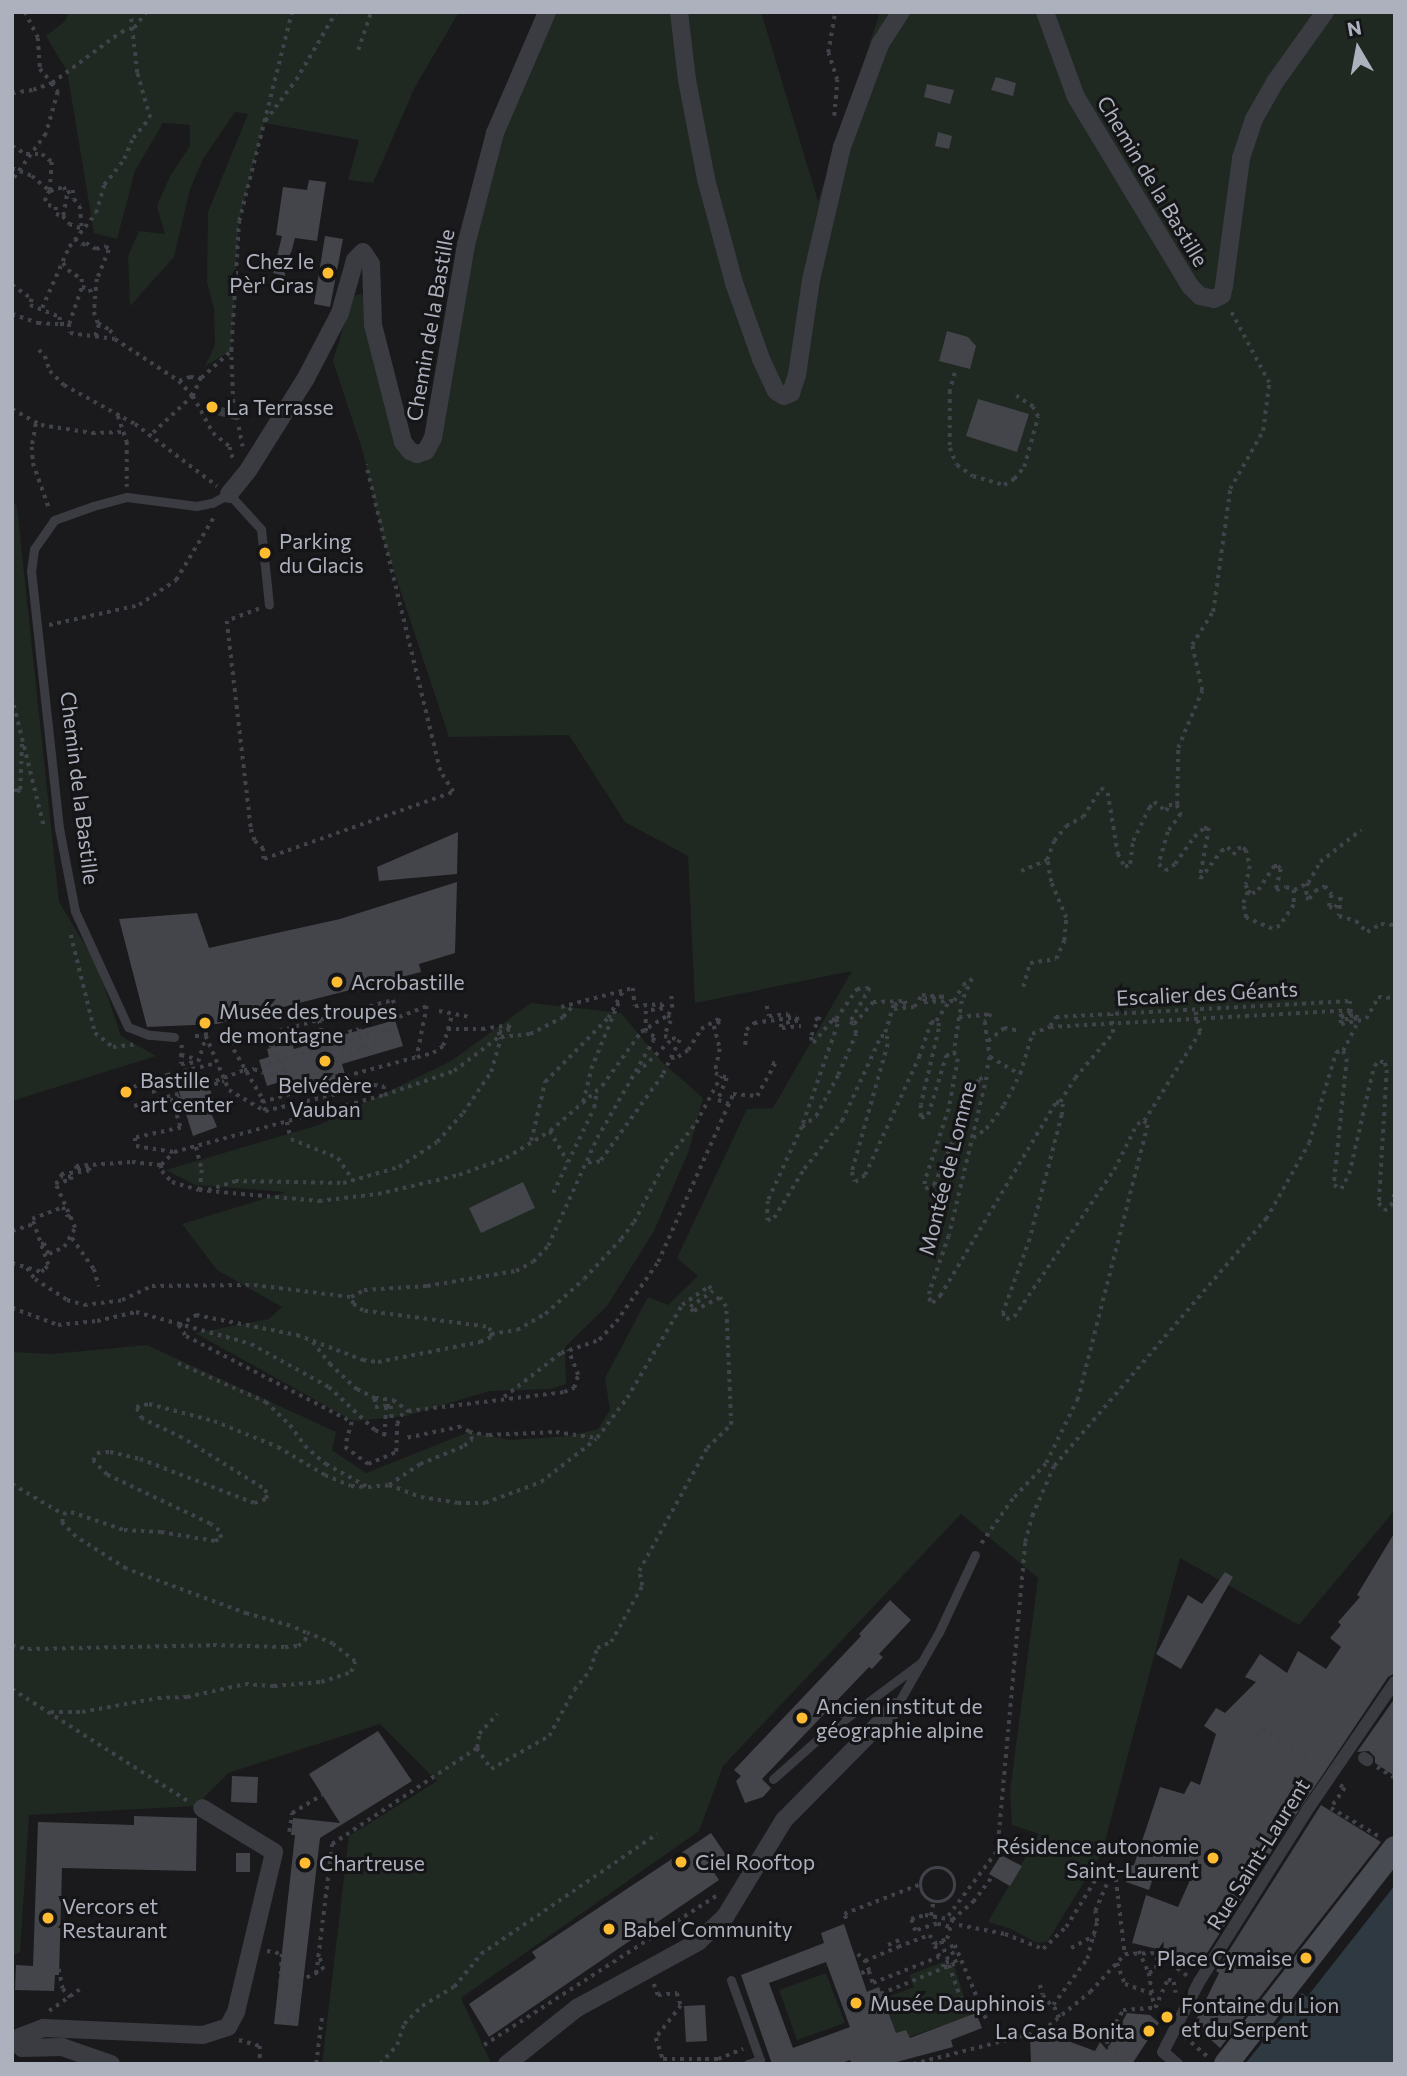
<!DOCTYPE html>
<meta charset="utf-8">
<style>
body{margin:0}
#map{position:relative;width:1407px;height:2076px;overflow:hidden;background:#1a1a1d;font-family:Commissioner,sans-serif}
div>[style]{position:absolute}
.green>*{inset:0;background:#1f2821}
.water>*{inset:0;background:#2e3942}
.building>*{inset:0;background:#44454a}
.path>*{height:3.5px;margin-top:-1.75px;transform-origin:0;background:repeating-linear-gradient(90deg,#404349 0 3.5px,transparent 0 8.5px)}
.path>.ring{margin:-1.75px;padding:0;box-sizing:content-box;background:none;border:3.5px solid #404349;border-radius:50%}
.service>*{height:9px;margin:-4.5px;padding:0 4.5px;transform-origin:4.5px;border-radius:4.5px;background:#3b3c42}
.pedestrian>*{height:12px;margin:-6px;padding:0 6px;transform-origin:6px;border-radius:6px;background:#3b3c42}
.minor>*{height:18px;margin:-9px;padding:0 9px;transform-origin:9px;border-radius:9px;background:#3b3c42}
.secondary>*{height:24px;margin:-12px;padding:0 12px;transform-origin:12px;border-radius:12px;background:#484b52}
.path-bridge>*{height:3.5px;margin-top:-1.75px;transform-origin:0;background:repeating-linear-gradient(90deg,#404349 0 3.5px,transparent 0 8.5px)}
.dots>*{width:19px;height:19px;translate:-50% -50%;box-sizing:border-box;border:4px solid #151518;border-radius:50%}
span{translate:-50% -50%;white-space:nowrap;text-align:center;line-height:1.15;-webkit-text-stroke:6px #151518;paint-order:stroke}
.street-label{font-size:21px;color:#acb1bd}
.poi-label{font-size:21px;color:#acb1bd}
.right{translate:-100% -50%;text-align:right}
.left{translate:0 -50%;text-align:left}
.frame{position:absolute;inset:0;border:14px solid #acb1bd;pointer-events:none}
.north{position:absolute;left:1323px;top:14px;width:70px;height:70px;-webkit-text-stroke:5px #151518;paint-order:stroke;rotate:350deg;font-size:19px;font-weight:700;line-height:28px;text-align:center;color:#acb1bd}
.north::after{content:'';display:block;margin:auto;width:24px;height:32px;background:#acb1bd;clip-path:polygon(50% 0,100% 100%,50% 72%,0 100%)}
</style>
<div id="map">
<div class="green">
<div style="clip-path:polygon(69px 12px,459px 12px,415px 87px,373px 183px,348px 180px,359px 140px,264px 123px,239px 221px,231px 351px,205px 366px,215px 345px,214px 309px,207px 282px,208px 212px,248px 114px,235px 112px,203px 159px,190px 189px,174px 257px,130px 306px,128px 256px,139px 231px,165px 234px,157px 206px,170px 176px,190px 146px,190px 125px,163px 123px,135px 171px,117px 239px,94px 233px,67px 71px,46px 36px,65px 21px)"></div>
<div style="clip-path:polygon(547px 12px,761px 12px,818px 201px,880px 12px,1395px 12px,1395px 1510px,1299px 1625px,1180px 1558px,1102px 1853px,1047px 1942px,1037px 1943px,1011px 1929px,988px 1922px,1039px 1834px,1012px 1825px,1010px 1791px,1038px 1578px,961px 1514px,723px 1766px,699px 1831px,461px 1998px,491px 2063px,322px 2064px,349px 1836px,437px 1781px,380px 1724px,228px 1773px,196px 1806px,29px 1815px,20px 1952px,12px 1956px,12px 1352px,52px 1354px,147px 1345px,336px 1432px,332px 1450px,366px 1473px,469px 1432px,510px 1440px,569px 1436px,598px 1429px,610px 1410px,605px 1378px,648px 1297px,668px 1305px,698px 1276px,677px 1258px,747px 1109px,773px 1108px,852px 971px,695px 1003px,688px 856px,625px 822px,569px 735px,449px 737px,383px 538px,363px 452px,333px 361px,353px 296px,362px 294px,403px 442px,426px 451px,495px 133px)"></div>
<div style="clip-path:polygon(12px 500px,17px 507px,59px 902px,97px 965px,121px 1036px,156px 1056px,12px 1101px)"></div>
<div style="clip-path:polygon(531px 1003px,621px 1013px,662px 1062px,703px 1098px,688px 1153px,654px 1231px,607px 1306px,565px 1347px,566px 1384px,551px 1389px,490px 1391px,406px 1416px,353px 1421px,195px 1333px,269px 1319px,282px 1307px,217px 1270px,182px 1224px,286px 1192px,195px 1185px,166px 1170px,319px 1125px,451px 1061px)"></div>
<div style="clip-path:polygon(943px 1962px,944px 1965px,953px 1962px,970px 2016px,909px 2037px,906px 2030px,896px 2033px,889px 2014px,877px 2018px,867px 1991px,879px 1987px,885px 1998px,914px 1987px,909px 1975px)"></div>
<div style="clip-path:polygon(826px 1973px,845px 2023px,797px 2040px,779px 1990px)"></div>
</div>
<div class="water">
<div style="clip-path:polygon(1395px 1885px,1395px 2064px,1245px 2064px,1302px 1993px,1307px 1997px)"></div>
</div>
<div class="building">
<div style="clip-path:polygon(996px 77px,1016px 83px,1013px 96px,991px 90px)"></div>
<div style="clip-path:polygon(927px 84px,954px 90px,950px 104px,924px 97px)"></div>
<div style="clip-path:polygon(938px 132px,952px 136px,949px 149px,935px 146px)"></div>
<div style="clip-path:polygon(309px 180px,326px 182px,317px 241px,295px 238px,285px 276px,273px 273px,282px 236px,276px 235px,283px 187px,307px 190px)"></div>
<div style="clip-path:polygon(325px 236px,343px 239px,330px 307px,314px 304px)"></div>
<div style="clip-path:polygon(947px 331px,968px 337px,976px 346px,970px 369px,939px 361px)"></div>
<div style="clip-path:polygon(978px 399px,1029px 414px,1017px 452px,966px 436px)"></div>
<div style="clip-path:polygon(458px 832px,457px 874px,379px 881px,377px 867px)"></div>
<div style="clip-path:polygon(457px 882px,455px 953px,419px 964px,421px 972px,217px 1024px,147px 1027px,119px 919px,197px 913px,209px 948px,340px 919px)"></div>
<div style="clip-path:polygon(395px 1020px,403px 1046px,342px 1064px,347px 1081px,297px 1096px,292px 1078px,267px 1086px,259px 1060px,269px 1057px,267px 1049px,292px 1042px,294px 1049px)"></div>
<div style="clip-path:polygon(193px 1073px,195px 1079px,204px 1075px,215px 1102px,208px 1105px,217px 1127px,193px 1136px,175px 1079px)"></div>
<div style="clip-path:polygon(523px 1182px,535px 1208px,481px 1233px,469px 1208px)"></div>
<div style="clip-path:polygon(1395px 1532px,1395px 1673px,1388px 1677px,1267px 1858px,1261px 1855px,1245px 1881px,1250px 1886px,1200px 1964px,1170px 1952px,1132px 1943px,1146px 1895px,1178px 1907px,1191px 1878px,1157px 1866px,1149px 1890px,1126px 1882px,1124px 1867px,1134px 1865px,1160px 1787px,1184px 1794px,1191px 1781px,1200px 1785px,1216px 1734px,1204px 1726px,1216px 1708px,1225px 1713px,1256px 1682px,1245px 1677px,1260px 1654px,1287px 1673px,1298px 1651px,1326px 1669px,1341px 1647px,1330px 1638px,1341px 1625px,1338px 1622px,1360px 1597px,1357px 1595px)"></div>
<div style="clip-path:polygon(1225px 1572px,1233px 1577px,1181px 1669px,1156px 1654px,1188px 1595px,1202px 1604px)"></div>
<div style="clip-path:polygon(890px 1600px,911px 1620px,879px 1654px,883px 1657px,872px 1669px,869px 1667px,762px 1779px,771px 1788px,763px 1797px,745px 1803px,736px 1781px,741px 1776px,734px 1770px,861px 1636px,859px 1634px)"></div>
<div style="clip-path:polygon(1395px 1698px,1395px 1776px,1375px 1763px,1375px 1757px,1369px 1751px,1357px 1752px)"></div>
<div style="clip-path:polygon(378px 1731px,412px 1781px,320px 1838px,298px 2026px,274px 2024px,295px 1835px,291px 1835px,293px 1818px,340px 1823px,309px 1774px)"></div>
<div style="clip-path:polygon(232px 1776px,258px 1777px,257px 1803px,231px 1802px)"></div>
<div style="clip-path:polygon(1321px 1805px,1381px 1842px,1220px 2048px,1194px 2024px,1219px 1973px,1216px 1971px)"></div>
<div style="clip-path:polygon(134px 1816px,197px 1818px,196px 1871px,62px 1868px,59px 1975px,55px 1975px,54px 1991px,15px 1990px,16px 1965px,33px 1966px,38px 1822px,134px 1825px)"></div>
<div style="clip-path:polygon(711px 1833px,726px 1855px,709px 1865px,719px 1880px,489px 2037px,469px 2004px,536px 1958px,532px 1952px)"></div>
<div style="clip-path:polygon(236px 1853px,250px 1853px,250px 1872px,236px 1872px)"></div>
<div style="clip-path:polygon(1001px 1855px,1022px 1866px,1010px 1886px,989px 1874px)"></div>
<div style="clip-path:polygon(evenodd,844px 1924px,867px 1992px,879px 1987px,896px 2033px,906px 2030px,910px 2038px,976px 2013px,982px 2028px,951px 2040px,953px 2047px,889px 2064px,852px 2064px,850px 2060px,839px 2064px,772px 2064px,741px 1975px,824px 1943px,821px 1933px,844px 1924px,826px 1962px,850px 2027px,793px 2048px,769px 1983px,826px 1962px)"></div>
<div style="clip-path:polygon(705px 2005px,707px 2041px,686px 2042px,684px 2006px)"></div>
<div style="clip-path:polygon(1127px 2013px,1150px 2015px,1159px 2023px,1132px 2064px,1031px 2064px,1030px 2038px,1056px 2031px,1068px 2041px,1095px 2051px,1100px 2042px,1107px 2050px)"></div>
</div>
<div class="path">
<div style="left:25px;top:12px;width:29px;rotate:63deg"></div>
<div style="left:38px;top:38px;width:31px;rotate:86deg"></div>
<div style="left:40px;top:69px;width:18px;rotate:49deg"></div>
<div style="left:52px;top:83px;width:86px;rotate:-36.5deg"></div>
<div style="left:121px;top:32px;width:14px;rotate:-17deg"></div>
<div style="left:134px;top:28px;width:20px;rotate:-53deg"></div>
<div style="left:358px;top:50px;width:40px;rotate:-71.1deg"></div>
<div style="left:12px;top:93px;width:21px;rotate:-8deg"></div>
<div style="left:33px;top:90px;width:20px;rotate:-20deg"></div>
<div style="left:52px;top:83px;width:11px;rotate:56deg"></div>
<div style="left:58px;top:92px;width:44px;rotate:105.9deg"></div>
<div style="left:46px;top:134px;width:58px;rotate:125.9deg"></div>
<div style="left:834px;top:116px;width:36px;rotate:-85deg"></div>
<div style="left:837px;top:80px;width:28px;rotate:-108deg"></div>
<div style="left:828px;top:53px;width:42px;rotate:-80.3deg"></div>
<div style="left:265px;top:121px;width:51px;rotate:-52.9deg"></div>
<div style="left:296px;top:80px;width:79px;rotate:-59.5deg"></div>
<div style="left:12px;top:146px;width:16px;rotate:30deg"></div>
<div style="left:26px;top:154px;width:16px"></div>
<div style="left:42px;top:154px;width:13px;rotate:39deg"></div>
<div style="left:52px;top:162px;width:29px;rotate:94deg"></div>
<div style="left:50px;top:191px;width:15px;rotate:-16deg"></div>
<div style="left:64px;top:187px;width:7px;rotate:63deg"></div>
<div style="left:67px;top:193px;width:7px;rotate:-27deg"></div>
<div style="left:73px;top:190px;width:9px;rotate:84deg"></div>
<div style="left:74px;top:199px;width:9px;rotate:49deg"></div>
<div style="left:80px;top:206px;width:23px;rotate:85deg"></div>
<div style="left:12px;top:168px;width:22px;rotate:22deg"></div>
<div style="left:32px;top:176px;width:23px;rotate:40deg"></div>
<div style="left:50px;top:191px;width:9px;rotate:126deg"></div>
<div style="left:45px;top:198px;width:8px;rotate:67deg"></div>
<div style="left:48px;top:205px;width:8px;rotate:14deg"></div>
<div style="left:56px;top:207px;width:7px;rotate:90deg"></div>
<div style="left:56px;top:214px;width:7px;rotate:16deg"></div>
<div style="left:63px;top:216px;width:10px;rotate:53deg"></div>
<div style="left:69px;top:224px;width:12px;rotate:20deg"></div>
<div style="left:63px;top:216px;width:22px;rotate:-80deg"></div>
<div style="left:75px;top:239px;width:9px;rotate:41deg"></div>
<div style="left:82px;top:245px;width:4px;rotate:-27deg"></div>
<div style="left:86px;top:243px;width:12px;rotate:31deg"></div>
<div style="left:96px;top:249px;width:10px;rotate:-17deg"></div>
<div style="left:106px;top:246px;width:5px;rotate:53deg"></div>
<div style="left:109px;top:250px;width:31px;rotate:112deg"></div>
<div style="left:97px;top:279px;width:33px;rotate:95deg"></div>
<div style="left:94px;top:312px;width:12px;rotate:70deg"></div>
<div style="left:98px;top:323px;width:14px;rotate:30deg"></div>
<div style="left:110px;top:330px;width:9px;rotate:58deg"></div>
<div style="left:63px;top:263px;width:9px;rotate:54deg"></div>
<div style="left:68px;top:270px;width:17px;rotate:33deg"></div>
<div style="left:82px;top:279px;width:8px;rotate:90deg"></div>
<div style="left:82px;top:287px;width:8px;rotate:14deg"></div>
<div style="left:90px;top:289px;width:6px;rotate:72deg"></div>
<div style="left:12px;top:285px;width:24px;rotate:35deg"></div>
<div style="left:32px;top:299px;width:6px;rotate:108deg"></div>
<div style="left:30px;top:305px;width:32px;rotate:22deg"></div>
<div style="left:60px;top:317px;width:7px;rotate:90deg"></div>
<div style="left:60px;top:324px;width:9px"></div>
<div style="left:69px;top:324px;width:9px;rotate:84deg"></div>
<div style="left:70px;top:333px;width:45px;rotate:7.6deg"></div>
<div style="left:115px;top:339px;width:77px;rotate:33.3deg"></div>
<div style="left:179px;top:381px;width:12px;rotate:-20deg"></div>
<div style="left:190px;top:377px;width:11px;rotate:5deg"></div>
<div style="left:201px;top:378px;width:20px;rotate:114deg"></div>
<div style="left:193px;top:396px;width:60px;rotate:137deg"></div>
<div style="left:42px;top:308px;width:67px;rotate:-66.1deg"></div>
<div style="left:69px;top:247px;width:43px;rotate:-51.5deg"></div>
<div style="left:96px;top:213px;width:29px;rotate:-74deg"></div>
<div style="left:104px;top:185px;width:33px;rotate:-52deg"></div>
<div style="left:124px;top:159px;width:23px;rotate:-67deg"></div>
<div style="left:133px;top:138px;width:26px;rotate:-50deg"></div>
<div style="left:150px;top:118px;width:47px;rotate:-106.1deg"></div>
<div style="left:137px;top:73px;width:61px;rotate:-96.5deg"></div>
<div style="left:12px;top:314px;width:28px;rotate:19deg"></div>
<div style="left:38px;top:323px;width:22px;rotate:3deg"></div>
<div style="left:69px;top:324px;width:39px;rotate:-71deg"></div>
<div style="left:95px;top:336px;width:13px;rotate:-72deg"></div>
<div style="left:39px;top:350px;width:8px;rotate:45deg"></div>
<div style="left:45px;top:356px;width:16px;rotate:72deg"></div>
<div style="left:50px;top:371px;width:20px;rotate:45deg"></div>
<div style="left:64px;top:385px;width:81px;rotate:28.8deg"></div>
<div style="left:135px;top:424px;width:103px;rotate:37.1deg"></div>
<div style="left:955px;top:373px;width:19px;rotate:106deg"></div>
<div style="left:950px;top:391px;width:57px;rotate:90deg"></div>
<div style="left:950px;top:448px;width:18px;rotate:68deg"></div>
<div style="left:957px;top:465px;width:19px;rotate:35deg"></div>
<div style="left:973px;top:476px;width:32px;rotate:16deg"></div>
<div style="left:1004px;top:485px;width:12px;rotate:-31deg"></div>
<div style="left:1014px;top:479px;width:16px;rotate:-50deg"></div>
<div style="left:1024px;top:467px;width:52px;rotate:-74.4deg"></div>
<div style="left:1038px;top:417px;width:11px;rotate:-117deg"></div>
<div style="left:1033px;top:407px;width:20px;rotate:-147deg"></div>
<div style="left:201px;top:378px;width:40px;rotate:-42deg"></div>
<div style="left:179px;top:381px;width:21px;rotate:47deg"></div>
<div style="left:193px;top:396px;width:42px;rotate:61.6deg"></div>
<div style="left:213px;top:433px;width:22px;rotate:39deg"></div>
<div style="left:230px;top:447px;width:8px;rotate:83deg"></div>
<div style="left:231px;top:455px;width:7px;rotate:45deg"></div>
<div style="left:233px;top:403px;width:52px;rotate:-92.2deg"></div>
<div style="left:231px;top:351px;width:130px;rotate:-86.5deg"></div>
<div style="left:239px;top:221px;width:216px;rotate:-75.8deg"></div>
<div style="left:12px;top:409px;width:33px;rotate:29deg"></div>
<div style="left:41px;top:425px;width:52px;rotate:8.9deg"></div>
<div style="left:92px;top:433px;width:32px;rotate:-2deg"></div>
<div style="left:118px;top:416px;width:28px;rotate:71deg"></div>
<div style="left:127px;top:442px;width:45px;rotate:90deg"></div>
<div style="left:36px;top:424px;width:23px;rotate:100deg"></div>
<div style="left:32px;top:447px;width:16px;rotate:86deg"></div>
<div style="left:33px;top:463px;width:48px;rotate:70.4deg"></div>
<div style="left:239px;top:427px;width:20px;rotate:79deg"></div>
<div style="left:259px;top:609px;width:34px;rotate:159deg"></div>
<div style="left:227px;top:621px;width:209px;rotate:83.4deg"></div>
<div style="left:251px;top:829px;width:13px;rotate:72deg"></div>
<div style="left:255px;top:841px;width:11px;rotate:41deg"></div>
<div style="left:263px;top:848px;width:11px;rotate:85deg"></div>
<div style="left:264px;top:859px;width:201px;rotate:-19.5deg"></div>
<div style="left:453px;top:792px;width:25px;rotate:-122deg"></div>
<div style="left:440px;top:771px;width:315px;rotate:-103.6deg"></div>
<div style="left:49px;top:625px;width:92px;rotate:-12.5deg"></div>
<div style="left:139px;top:605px;width:45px;rotate:-34deg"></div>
<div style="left:176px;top:580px;width:76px;rotate:-59deg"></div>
<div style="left:12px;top:697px;width:133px;rotate:76.1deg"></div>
<div style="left:12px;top:781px;width:12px;rotate:66deg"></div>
<div style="left:17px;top:792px;width:4px;rotate:-34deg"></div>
<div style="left:20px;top:790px;width:51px;rotate:-87.8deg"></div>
<div style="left:1177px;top:805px;width:57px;rotate:-89deg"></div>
<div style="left:1178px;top:748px;width:62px;rotate:-67.2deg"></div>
<div style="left:1202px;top:691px;width:47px;rotate:-102.3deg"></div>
<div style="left:1192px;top:645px;width:39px;rotate:-58deg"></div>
<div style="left:1213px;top:612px;width:124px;rotate:-82.1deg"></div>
<div style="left:1230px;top:489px;width:67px;rotate:-60.4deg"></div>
<div style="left:1263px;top:431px;width:48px;rotate:-82.9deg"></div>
<div style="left:1269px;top:383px;width:83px;rotate:-118.1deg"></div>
<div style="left:1021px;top:871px;width:28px;rotate:-23deg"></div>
<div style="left:1047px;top:860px;width:20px;rotate:-70deg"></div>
<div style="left:1054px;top:841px;width:19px;rotate:-51deg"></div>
<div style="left:1066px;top:826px;width:19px;rotate:-28deg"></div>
<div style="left:1083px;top:817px;width:34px;rotate:-58deg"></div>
<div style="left:1101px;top:788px;width:9px;rotate:36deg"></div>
<div style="left:1108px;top:793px;width:62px;rotate:80.7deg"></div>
<div style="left:1118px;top:854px;width:15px;rotate:62deg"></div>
<div style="left:1125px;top:867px;width:6px;rotate:-31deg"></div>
<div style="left:1130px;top:864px;width:23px;rotate:-83deg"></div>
<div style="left:1133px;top:841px;width:37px;rotate:-64deg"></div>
<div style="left:1149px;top:808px;width:8px;rotate:-50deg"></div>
<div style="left:1154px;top:802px;width:15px;rotate:37deg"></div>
<div style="left:1166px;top:811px;width:7px;rotate:-63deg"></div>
<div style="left:1169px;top:805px;width:8px"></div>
<div style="left:1177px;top:805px;width:10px;rotate:66deg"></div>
<div style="left:1181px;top:814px;width:22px;rotate:126deg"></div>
<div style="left:1168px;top:832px;width:33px;rotate:106deg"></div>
<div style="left:1159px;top:864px;width:9px;rotate:49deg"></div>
<div style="left:1165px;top:871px;width:12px;rotate:-35deg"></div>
<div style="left:1175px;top:864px;width:33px;rotate:-55deg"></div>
<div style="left:1194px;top:837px;width:13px;rotate:-42deg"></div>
<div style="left:1204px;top:828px;width:5px"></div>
<div style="left:1209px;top:828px;width:52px;rotate:100deg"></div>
<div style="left:1200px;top:879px;width:35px;rotate:-53deg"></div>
<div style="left:1221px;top:851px;width:8px;rotate:-30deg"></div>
<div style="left:1228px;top:847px;width:9px;rotate:58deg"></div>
<div style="left:1233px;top:855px;width:9px;rotate:-54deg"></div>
<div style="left:1238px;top:848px;width:5px"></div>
<div style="left:1243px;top:848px;width:4px;rotate:34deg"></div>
<div style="left:1246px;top:850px;width:16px;rotate:76deg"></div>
<div style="left:1250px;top:866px;width:19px;rotate:102deg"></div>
<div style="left:1246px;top:885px;width:6px;rotate:72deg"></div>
<div style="left:1248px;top:891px;width:5px;rotate:37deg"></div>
<div style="left:1252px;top:894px;width:7px;rotate:-34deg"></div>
<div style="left:1258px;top:890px;width:29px;rotate:-56deg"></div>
<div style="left:1274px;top:866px;width:4px"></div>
<div style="left:1278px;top:866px;width:4px;rotate:45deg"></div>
<div style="left:1281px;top:869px;width:22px;rotate:103deg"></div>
<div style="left:1276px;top:890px;width:10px;rotate:-17deg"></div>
<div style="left:1286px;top:887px;width:9px;rotate:21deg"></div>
<div style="left:1294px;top:890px;width:15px;rotate:90deg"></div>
<div style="left:1294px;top:905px;width:25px;rotate:124deg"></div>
<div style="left:1280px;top:926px;width:9px;rotate:159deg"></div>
<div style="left:1272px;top:929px;width:28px;rotate:-157deg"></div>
<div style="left:1246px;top:918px;width:15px;rotate:-101deg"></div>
<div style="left:1243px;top:903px;width:13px;rotate:-67deg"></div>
<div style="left:1308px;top:883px;width:24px;rotate:-60deg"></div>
<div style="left:1320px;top:862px;width:52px;rotate:-38deg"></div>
<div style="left:1294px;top:890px;width:16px;rotate:-27deg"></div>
<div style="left:1308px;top:883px;width:15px;rotate:98deg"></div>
<div style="left:1306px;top:898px;width:3px;rotate:18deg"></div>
<div style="left:1309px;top:899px;width:10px;rotate:-53deg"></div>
<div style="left:1315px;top:891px;width:11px;rotate:-27deg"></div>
<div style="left:1325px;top:886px;width:11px;rotate:52deg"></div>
<div style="left:1332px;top:895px;width:12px;rotate:104deg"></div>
<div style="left:1329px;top:907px;width:6px;rotate:9deg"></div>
<div style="left:1335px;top:908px;width:13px;rotate:-61deg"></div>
<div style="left:1341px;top:897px;width:19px;rotate:96deg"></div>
<div style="left:1339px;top:916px;width:18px;rotate:16deg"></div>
<div style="left:1356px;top:921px;width:16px;rotate:45deg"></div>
<div style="left:1367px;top:932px;width:16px;rotate:-30deg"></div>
<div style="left:1381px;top:924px;width:14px;rotate:4deg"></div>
<div style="left:71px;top:935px;width:101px;rotate:76.2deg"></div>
<div style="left:95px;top:1033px;width:23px;rotate:38deg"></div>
<div style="left:113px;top:1047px;width:25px;rotate:-7deg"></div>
<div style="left:1023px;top:987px;width:25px;rotate:-74deg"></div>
<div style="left:1030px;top:963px;width:26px;rotate:-9deg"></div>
<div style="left:1056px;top:959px;width:20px;rotate:-66deg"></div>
<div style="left:1064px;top:941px;width:23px;rotate:-85deg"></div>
<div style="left:1066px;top:918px;width:39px;rotate:-113deg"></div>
<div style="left:1051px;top:882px;width:22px;rotate:-100deg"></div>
<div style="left:924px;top:1002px;width:30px;rotate:-2deg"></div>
<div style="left:954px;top:1001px;width:18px;rotate:-61deg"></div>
<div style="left:963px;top:985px;width:11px;rotate:-34deg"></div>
<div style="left:972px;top:979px;width:24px;rotate:114deg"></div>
<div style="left:962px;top:1001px;width:52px;rotate:98.9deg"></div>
<div style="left:767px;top:1006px;width:10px;rotate:79deg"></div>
<div style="left:769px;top:1016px;width:19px;rotate:-6deg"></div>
<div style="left:788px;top:1014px;width:4px;rotate:76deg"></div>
<div style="left:561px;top:1007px;width:74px;rotate:-14.8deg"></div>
<div style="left:633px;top:988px;width:18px;rotate:84deg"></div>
<div style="left:635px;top:1006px;width:27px;rotate:-4deg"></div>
<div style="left:662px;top:1004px;width:5px;rotate:79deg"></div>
<div style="left:663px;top:1009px;width:17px;rotate:173deg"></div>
<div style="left:646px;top:1011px;width:20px;rotate:90deg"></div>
<div style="left:894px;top:1009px;width:20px;rotate:-6deg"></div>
<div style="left:914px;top:1007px;width:14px;rotate:-56deg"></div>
<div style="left:922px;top:995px;width:22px;rotate:5deg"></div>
<div style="left:944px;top:997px;width:19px;rotate:174deg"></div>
<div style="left:925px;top:999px;width:3px;rotate:108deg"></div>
<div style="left:439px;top:1011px;width:32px;rotate:11deg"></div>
<div style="left:668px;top:1015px;width:8px;rotate:-60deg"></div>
<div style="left:672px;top:1008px;width:13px;rotate:-94deg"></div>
<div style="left:959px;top:1017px;width:32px;rotate:-5deg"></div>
<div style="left:991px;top:1014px;width:10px;rotate:127deg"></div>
<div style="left:985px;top:1022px;width:35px;rotate:82deg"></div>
<div style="left:990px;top:1057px;width:17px;rotate:103deg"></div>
<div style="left:836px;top:1019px;width:37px;rotate:-55deg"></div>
<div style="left:857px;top:989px;width:13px;rotate:-4deg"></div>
<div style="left:870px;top:988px;width:39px;rotate:120deg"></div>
<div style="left:319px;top:1020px;width:20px;rotate:75deg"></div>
<div style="left:324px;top:1039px;width:36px;rotate:-16deg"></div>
<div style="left:359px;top:1029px;width:22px;rotate:74deg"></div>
<div style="left:815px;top:1020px;width:6px;rotate:-31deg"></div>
<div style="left:820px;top:1017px;width:22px;rotate:114deg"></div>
<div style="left:811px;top:1037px;width:6px;rotate:72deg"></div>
<div style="left:813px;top:1043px;width:30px;rotate:-50deg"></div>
<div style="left:832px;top:1020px;width:4px;rotate:-14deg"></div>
<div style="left:836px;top:1019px;width:5px;rotate:68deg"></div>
<div style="left:838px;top:1024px;width:109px;rotate:109.3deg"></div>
<div style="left:802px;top:1127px;width:81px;rotate:114.7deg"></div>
<div style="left:768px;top:1201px;width:19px;rotate:93deg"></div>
<div style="left:767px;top:1220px;width:7px;rotate:-16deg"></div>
<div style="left:774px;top:1218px;width:57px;rotate:-58.5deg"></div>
<div style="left:804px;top:1169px;width:61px;rotate:-51.6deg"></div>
<div style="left:842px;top:1121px;width:94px;rotate:-65.4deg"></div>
<div style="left:881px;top:1036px;width:6px"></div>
<div style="left:887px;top:1036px;width:8px;rotate:83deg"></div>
<div style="left:888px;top:1044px;width:133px;rotate:105.7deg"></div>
<div style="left:852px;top:1172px;width:10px;rotate:73deg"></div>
<div style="left:855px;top:1182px;width:12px;rotate:-35deg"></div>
<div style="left:865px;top:1175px;width:130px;rotate:-65.4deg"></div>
<div style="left:919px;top:1057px;width:37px;rotate:-71deg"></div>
<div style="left:931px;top:1022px;width:8px;rotate:7deg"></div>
<div style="left:939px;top:1023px;width:6px;rotate:90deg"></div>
<div style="left:939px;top:1029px;width:78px;rotate:103.3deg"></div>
<div style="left:921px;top:1105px;width:13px;rotate:90deg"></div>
<div style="left:921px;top:1118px;width:8px;rotate:-23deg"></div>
<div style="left:928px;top:1115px;width:62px;rotate:-73deg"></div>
<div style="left:946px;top:1056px;width:9px;rotate:-27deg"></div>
<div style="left:954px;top:1052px;width:8px;rotate:60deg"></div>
<div style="left:958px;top:1059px;width:51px;rotate:100.2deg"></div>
<div style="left:949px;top:1109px;width:76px;rotate:108.4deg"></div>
<div style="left:925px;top:1181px;width:8px;rotate:90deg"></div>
<div style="left:925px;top:1189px;width:10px;rotate:-24deg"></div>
<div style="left:934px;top:1185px;width:115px;rotate:-67deg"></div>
<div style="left:979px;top:1079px;width:8px;rotate:-14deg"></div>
<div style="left:987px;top:1077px;width:163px;rotate:103.4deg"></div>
<div style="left:949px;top:1236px;width:58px;rotate:109.1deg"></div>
<div style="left:930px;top:1291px;width:7px;rotate:98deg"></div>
<div style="left:929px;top:1298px;width:6px;rotate:59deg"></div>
<div style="left:932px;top:1303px;width:11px;rotate:-41deg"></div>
<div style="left:940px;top:1296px;width:226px;rotate:-59.1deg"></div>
<div style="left:1056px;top:1102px;width:7px;rotate:16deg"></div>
<div style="left:1063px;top:1104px;width:11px;rotate:95deg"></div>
<div style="left:1062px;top:1115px;width:128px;rotate:104.5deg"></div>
<div style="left:1030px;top:1239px;width:79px;rotate:110deg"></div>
<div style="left:1003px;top:1313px;width:7px;rotate:63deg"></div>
<div style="left:1006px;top:1319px;width:8px;rotate:-14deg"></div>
<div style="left:1014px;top:1317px;width:178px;rotate:-55.8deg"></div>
<div style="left:1114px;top:1170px;width:51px;rotate:-63.4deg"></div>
<div style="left:1137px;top:1124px;width:8px;rotate:-23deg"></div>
<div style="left:1144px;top:1121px;width:6px;rotate:45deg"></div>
<div style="left:1148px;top:1125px;width:283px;rotate:104.3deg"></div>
<div style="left:1078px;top:1399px;width:72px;rotate:116.2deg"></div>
<div style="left:1046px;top:1464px;width:48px;rotate:133.3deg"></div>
<div style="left:1013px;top:1499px;width:57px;rotate:125.1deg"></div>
<div style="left:936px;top:1021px;width:22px;rotate:-56deg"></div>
<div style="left:850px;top:1022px;width:4px;rotate:27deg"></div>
<div style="left:854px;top:1024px;width:29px;rotate:-49deg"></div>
<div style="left:873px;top:1002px;width:32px;rotate:-2deg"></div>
<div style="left:905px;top:1001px;width:3px;rotate:72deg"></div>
<div style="left:906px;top:1004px;width:12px;rotate:175deg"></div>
<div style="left:894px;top:1005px;width:31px;rotate:107deg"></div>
<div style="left:1050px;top:1026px;width:11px;rotate:-56deg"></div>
<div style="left:1056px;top:1017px;width:294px;rotate:-3.1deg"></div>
<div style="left:1350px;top:1001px;width:12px;rotate:85deg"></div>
<div style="left:1351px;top:1013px;width:10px;rotate:174deg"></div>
<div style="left:1341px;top:1014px;width:3px;rotate:90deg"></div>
<div style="left:1341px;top:1017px;width:16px;rotate:-7deg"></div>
<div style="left:1357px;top:1015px;width:4px;rotate:90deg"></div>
<div style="left:1357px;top:1019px;width:16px;rotate:176deg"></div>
<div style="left:1341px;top:1020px;width:4px;rotate:90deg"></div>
<div style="left:1341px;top:1024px;width:25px;rotate:-11deg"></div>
<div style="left:1366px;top:1019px;width:25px;rotate:-61deg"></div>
<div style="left:1378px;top:997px;width:17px;rotate:3deg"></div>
<div style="left:389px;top:1029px;width:13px;rotate:72deg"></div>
<div style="left:393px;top:1041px;width:126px;rotate:163.9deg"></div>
<div style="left:272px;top:1076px;width:14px;rotate:-107deg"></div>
<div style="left:268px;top:1063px;width:126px;rotate:-15.7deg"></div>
<div style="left:447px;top:1029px;width:35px"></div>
<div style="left:482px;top:1029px;width:27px;rotate:-8deg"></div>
<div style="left:509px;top:1025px;width:5px;rotate:79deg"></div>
<div style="left:510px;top:1030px;width:11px;rotate:170deg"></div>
<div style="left:499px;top:1032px;width:4px;rotate:76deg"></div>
<div style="left:268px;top:1034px;width:10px;rotate:66deg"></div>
<div style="left:272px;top:1043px;width:2px;rotate:63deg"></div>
<div style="left:273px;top:1045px;width:1px;rotate:90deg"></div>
<div style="left:273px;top:1046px;width:4px;rotate:180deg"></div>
<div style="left:269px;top:1046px;width:3px;rotate:-45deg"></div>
<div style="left:271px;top:1044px;width:1px"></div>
<div style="left:272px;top:1044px;width:1px;rotate:45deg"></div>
<div style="left:273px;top:1045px;width:16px;rotate:76deg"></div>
<div style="left:195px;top:1036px;width:11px"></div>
<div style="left:206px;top:1036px;width:59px;rotate:66.9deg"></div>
<div style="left:229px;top:1090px;width:42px;rotate:30.3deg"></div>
<div style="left:265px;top:1111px;width:112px;rotate:-13.4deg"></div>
<div style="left:374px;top:1085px;width:10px;rotate:6deg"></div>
<div style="left:384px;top:1086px;width:9px;rotate:90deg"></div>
<div style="left:501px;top:1037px;width:29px;rotate:-6deg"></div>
<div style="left:530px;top:1034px;width:37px;rotate:-27deg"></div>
<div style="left:563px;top:1017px;width:13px;rotate:-48deg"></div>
<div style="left:988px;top:1041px;width:21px;rotate:-39deg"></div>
<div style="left:1004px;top:1028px;width:17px;rotate:10deg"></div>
<div style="left:182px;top:1045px;width:19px;rotate:93deg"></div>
<div style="left:181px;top:1064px;width:17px;rotate:-7deg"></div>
<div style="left:198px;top:1062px;width:27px;rotate:-73deg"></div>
<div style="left:206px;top:1036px;width:12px;rotate:-99deg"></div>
<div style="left:745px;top:1045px;width:15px;rotate:-86deg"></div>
<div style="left:746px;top:1030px;width:11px;rotate:-41deg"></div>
<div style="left:754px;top:1023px;width:43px;rotate:-7.9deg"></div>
<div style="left:797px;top:1017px;width:4px;rotate:76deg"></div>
<div style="left:798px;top:1021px;width:17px;rotate:170deg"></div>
<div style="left:781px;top:1024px;width:4px;rotate:76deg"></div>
<div style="left:782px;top:1028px;width:19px;rotate:-6deg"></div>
<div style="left:1343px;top:1051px;width:33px;rotate:-63deg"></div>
<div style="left:181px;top:1055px;width:12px;rotate:14deg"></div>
<div style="left:990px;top:1057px;width:34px;rotate:30deg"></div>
<div style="left:671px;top:1058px;width:7px;rotate:-8deg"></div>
<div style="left:678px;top:1057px;width:12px;rotate:-35deg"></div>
<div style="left:688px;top:1050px;width:25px;rotate:-58deg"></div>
<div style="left:701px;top:1029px;width:20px;rotate:-30deg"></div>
<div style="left:718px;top:1019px;width:4px;rotate:56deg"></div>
<div style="left:720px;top:1022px;width:7px;rotate:146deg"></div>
<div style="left:714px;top:1026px;width:24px;rotate:75deg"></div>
<div style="left:720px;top:1049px;width:25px;rotate:102deg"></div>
<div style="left:715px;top:1073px;width:13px;rotate:23deg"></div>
<div style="left:727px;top:1078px;width:24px;rotate:112deg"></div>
<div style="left:718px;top:1100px;width:12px;rotate:20deg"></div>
<div style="left:282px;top:1059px;width:14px;rotate:73deg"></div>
<div style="left:244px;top:1070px;width:10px;rotate:-6deg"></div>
<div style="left:254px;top:1069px;width:10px;rotate:24deg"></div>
<div style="left:637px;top:1073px;width:50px;rotate:-44.2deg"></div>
<div style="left:346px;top:1076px;width:73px;rotate:-15deg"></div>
<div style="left:151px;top:1082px;width:19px;rotate:72deg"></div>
<div style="left:200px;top:1087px;width:16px;rotate:68deg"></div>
<div style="left:206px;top:1102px;width:5px;rotate:-22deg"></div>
<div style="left:211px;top:1100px;width:14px;rotate:-111deg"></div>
<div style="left:206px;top:1087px;width:19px;rotate:-18deg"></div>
<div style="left:125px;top:1090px;width:45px;rotate:-19.7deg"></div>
<div style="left:167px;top:1075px;width:51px;rotate:-13.5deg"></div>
<div style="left:159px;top:1099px;width:6px;rotate:59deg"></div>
<div style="left:162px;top:1104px;width:19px;rotate:-21deg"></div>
<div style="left:180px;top:1097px;width:18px;rotate:99deg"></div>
<div style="left:177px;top:1115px;width:14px;rotate:73deg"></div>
<div style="left:181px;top:1128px;width:47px;rotate:167.7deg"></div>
<div style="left:135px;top:1138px;width:8px;rotate:83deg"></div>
<div style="left:136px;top:1146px;width:38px;rotate:9deg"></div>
<div style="left:262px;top:1102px;width:35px;rotate:-16deg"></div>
<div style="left:583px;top:1102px;width:34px;rotate:-76deg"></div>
<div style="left:591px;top:1069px;width:74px;rotate:-67.6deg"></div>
<div style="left:1060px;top:1102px;width:28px;rotate:-58deg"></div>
<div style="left:1075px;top:1078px;width:59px;rotate:-49.8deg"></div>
<div style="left:1113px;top:1033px;width:19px;rotate:-96deg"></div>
<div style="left:134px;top:1106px;width:49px;rotate:-15.5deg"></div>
<div style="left:265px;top:1111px;width:15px;rotate:-106deg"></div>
<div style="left:261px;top:1097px;width:61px;rotate:-120.3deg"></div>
<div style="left:230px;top:1044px;width:169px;rotate:-15.1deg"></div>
<div style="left:393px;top:1000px;width:18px;rotate:71deg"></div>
<div style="left:399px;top:1017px;width:30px;rotate:-21deg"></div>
<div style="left:427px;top:1006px;width:52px;rotate:101.1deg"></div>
<div style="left:417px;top:1057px;width:16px;rotate:-14deg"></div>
<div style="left:433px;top:1053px;width:12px;rotate:-35deg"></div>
<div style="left:443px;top:1046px;width:33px;rotate:-74deg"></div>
<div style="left:1144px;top:1121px;width:105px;rotate:-57.8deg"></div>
<div style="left:1200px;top:1032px;width:23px;rotate:-103deg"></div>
<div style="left:287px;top:1122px;width:17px;rotate:77deg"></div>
<div style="left:291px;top:1139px;width:51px;rotate:22deg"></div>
<div style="left:338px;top:1158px;width:27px;rotate:56deg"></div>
<div style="left:802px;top:1127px;width:18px;rotate:-38deg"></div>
<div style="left:816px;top:1116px;width:47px;rotate:-61.8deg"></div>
<div style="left:838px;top:1075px;width:45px;rotate:-66.3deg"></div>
<div style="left:856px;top:1034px;width:10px;rotate:-101deg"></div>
<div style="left:550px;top:1131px;width:36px;rotate:60deg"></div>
<div style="left:973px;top:1138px;width:16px;rotate:-35deg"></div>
<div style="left:986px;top:1129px;width:30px;rotate:-53deg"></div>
<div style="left:1004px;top:1105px;width:35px;rotate:-63deg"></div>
<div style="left:1020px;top:1074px;width:42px;rotate:-73.3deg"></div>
<div style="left:1032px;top:1034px;width:19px;rotate:-21deg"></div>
<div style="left:1050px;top:1027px;width:300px;rotate:-3.2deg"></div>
<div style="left:531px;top:1141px;width:61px;rotate:-76.7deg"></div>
<div style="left:545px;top:1082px;width:90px;rotate:-45.5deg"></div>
<div style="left:608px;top:1018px;width:33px;rotate:-61deg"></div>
<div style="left:196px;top:1147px;width:24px;rotate:75deg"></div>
<div style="left:202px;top:1170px;width:20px;rotate:96deg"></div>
<div style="left:161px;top:1165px;width:6px;rotate:81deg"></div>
<div style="left:162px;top:1171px;width:15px;rotate:48deg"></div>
<div style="left:172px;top:1182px;width:28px;rotate:17deg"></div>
<div style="left:199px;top:1190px;width:121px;rotate:5.2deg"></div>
<div style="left:319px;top:1201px;width:59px;rotate:-6.8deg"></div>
<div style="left:378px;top:1194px;width:83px;rotate:-13.2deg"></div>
<div style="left:459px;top:1175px;width:50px;rotate:-19.9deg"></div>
<div style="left:506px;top:1158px;width:52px;rotate:-31.5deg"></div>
<div style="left:550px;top:1131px;width:69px;rotate:-40.9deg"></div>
<div style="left:602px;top:1086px;width:67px;rotate:-54.2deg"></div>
<div style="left:641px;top:1032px;width:32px;rotate:-32deg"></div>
<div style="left:668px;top:1015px;width:7px;rotate:63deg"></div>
<div style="left:671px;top:1021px;width:17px;rotate:115deg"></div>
<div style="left:664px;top:1036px;width:16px;rotate:14deg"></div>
<div style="left:680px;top:1040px;width:39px;rotate:116deg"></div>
<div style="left:663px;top:1075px;width:107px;rotate:125.9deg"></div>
<div style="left:600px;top:1162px;width:13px;rotate:176deg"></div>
<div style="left:161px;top:1165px;width:18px;rotate:-45deg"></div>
<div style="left:174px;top:1152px;width:218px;rotate:-15.2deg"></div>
<div style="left:384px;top:1095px;width:74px;rotate:-18.9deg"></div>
<div style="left:454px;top:1071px;width:58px;rotate:-37.3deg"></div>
<div style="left:208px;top:1190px;width:28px;rotate:-18deg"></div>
<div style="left:235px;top:1181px;width:108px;rotate:1.1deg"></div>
<div style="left:343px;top:1183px;width:58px;rotate:-15.9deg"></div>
<div style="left:399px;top:1167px;width:45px;rotate:-33.3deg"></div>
<div style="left:437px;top:1142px;width:39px;rotate:-48deg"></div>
<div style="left:463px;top:1113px;width:50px;rotate:-55.7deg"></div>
<div style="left:491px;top:1072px;width:36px;rotate:-74deg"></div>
<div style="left:553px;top:1193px;width:94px;rotate:-64.2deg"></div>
<div style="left:594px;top:1108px;width:15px;rotate:-82deg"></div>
<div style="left:12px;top:1231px;width:23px;rotate:-18deg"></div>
<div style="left:72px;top:1238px;width:38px;rotate:55deg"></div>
<div style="left:94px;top:1269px;width:18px;rotate:74deg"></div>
<div style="left:41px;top:1244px;width:3px;rotate:-18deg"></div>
<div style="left:44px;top:1243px;width:12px;rotate:66deg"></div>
<div style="left:49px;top:1254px;width:17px;rotate:-25deg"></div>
<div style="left:64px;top:1247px;width:22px;rotate:-60deg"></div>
<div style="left:75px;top:1228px;width:49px;rotate:-114deg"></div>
<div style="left:55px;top:1183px;width:16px;rotate:-11deg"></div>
<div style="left:71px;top:1180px;width:3px;rotate:-90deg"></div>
<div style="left:71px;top:1177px;width:10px;rotate:180deg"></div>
<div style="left:61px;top:1177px;width:3px;rotate:-90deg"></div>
<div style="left:61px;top:1174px;width:28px;rotate:-6deg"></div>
<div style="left:89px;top:1171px;width:3px;rotate:-90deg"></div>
<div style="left:89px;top:1168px;width:13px;rotate:176deg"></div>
<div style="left:76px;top:1169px;width:3px;rotate:-90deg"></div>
<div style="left:76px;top:1166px;width:56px;rotate:-4.1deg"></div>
<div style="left:132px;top:1162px;width:29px;rotate:6deg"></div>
<div style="left:12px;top:1263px;width:30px;rotate:17deg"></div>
<div style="left:41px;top:1272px;width:5px;rotate:-37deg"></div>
<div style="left:45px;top:1269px;width:5px;rotate:-53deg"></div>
<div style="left:48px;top:1265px;width:49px;rotate:-109.2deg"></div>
<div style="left:32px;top:1219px;width:33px;rotate:-21deg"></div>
<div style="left:63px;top:1207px;width:11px;rotate:63deg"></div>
<div style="left:68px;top:1217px;width:3px;rotate:-18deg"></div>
<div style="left:27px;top:1268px;width:14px;rotate:54deg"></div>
<div style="left:35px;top:1279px;width:38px;rotate:33deg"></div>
<div style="left:67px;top:1300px;width:18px;rotate:16deg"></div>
<div style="left:84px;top:1305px;width:38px;rotate:-7deg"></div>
<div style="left:122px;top:1300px;width:33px;rotate:-25deg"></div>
<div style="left:152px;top:1286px;width:102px;rotate:-0.6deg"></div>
<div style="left:254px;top:1285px;width:98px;rotate:7.1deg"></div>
<div style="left:351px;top:1297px;width:15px;rotate:-28deg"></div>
<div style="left:364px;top:1290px;width:63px;rotate:-3.6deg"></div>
<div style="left:427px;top:1286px;width:90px;rotate:-9.6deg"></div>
<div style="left:516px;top:1271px;width:19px;rotate:-28deg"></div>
<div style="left:533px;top:1262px;width:22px;rotate:-47deg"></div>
<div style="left:548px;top:1246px;width:119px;rotate:-65.6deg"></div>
<div style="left:597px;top:1138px;width:112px;rotate:-60deg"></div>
<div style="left:653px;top:1041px;width:4px;rotate:-76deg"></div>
<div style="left:654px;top:1037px;width:10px;rotate:-143deg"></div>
<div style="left:12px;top:1308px;width:49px;rotate:20.3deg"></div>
<div style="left:58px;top:1325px;width:39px;rotate:-6deg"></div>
<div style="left:97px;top:1321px;width:40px;rotate:-13deg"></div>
<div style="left:136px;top:1312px;width:119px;rotate:15.5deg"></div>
<div style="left:251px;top:1344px;width:89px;rotate:28.9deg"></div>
<div style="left:329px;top:1387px;width:63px;rotate:43.1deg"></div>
<div style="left:375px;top:1430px;width:17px;rotate:25deg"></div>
<div style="left:179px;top:1325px;width:20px;rotate:-30deg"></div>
<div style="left:196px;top:1315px;width:103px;rotate:11.2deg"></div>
<div style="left:297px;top:1335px;width:71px;rotate:20.7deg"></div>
<div style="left:363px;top:1360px;width:15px;rotate:8deg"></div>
<div style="left:378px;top:1362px;width:104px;rotate:-11.1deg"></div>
<div style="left:480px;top:1342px;width:12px;rotate:-24deg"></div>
<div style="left:491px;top:1337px;width:6px;rotate:-90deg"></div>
<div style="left:491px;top:1331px;width:6px;rotate:-141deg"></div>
<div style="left:486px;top:1327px;width:124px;rotate:-172.6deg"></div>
<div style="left:363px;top:1311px;width:12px;rotate:-145deg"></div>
<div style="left:353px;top:1304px;width:7px;rotate:-106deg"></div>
<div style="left:179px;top:1325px;width:13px;rotate:58deg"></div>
<div style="left:186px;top:1336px;width:187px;rotate:27.4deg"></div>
<div style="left:352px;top:1422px;width:26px;rotate:106deg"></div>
<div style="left:345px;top:1447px;width:29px;rotate:36deg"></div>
<div style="left:368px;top:1464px;width:30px;rotate:-23deg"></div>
<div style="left:396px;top:1452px;width:28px;rotate:-88deg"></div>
<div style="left:397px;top:1424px;width:16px;rotate:-63deg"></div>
<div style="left:491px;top:1334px;width:26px;rotate:-9deg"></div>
<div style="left:517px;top:1330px;width:32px;rotate:-30deg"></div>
<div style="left:545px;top:1314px;width:52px;rotate:-41.9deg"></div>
<div style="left:584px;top:1279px;width:54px;rotate:-47.2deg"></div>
<div style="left:621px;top:1239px;width:21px;rotate:-53deg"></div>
<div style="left:634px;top:1222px;width:68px;rotate:-62.7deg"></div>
<div style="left:665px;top:1162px;width:50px;rotate:-51.5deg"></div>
<div style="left:696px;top:1123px;width:53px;rotate:-62deg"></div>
<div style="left:313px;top:1342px;width:28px;rotate:52deg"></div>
<div style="left:330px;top:1364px;width:37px;rotate:43deg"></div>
<div style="left:357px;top:1389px;width:20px;rotate:27deg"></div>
<div style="left:375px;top:1398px;width:18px;rotate:6deg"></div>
<div style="left:393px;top:1400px;width:19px;rotate:36deg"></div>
<div style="left:408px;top:1411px;width:157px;rotate:-6.9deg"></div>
<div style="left:564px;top:1392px;width:11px;rotate:-22deg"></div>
<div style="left:574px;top:1388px;width:14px;rotate:-73deg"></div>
<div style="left:578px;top:1375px;width:27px;rotate:-112deg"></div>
<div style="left:178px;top:1363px;width:96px;rotate:23.9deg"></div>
<div style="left:266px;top:1402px;width:33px;rotate:44deg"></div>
<div style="left:290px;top:1425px;width:26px;rotate:54deg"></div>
<div style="left:305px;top:1446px;width:28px;rotate:41deg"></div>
<div style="left:326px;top:1464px;width:46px;rotate:28.8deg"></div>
<div style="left:504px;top:1397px;width:72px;rotate:-37.7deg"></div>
<div style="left:561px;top:1353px;width:40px;rotate:-18.9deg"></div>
<div style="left:599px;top:1340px;width:25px;rotate:-47deg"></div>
<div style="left:616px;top:1322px;width:73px;rotate:-55deg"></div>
<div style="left:658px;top:1262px;width:184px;rotate:-65.9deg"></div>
<div style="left:733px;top:1094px;width:24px;rotate:5deg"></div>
<div style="left:757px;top:1096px;width:37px;rotate:-61deg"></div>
<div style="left:775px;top:1064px;width:8px;rotate:-173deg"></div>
<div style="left:375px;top:1399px;width:8px;rotate:90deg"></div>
<div style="left:375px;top:1407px;width:11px;rotate:-5deg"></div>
<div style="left:469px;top:1432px;width:20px;rotate:9deg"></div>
<div style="left:489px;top:1435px;width:67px;rotate:-2.6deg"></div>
<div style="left:556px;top:1432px;width:41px;rotate:8.3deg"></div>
<div style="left:597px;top:1438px;width:50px;rotate:-53.1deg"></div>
<div style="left:627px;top:1398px;width:108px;rotate:-59.4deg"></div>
<div style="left:682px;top:1305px;width:33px;rotate:-35deg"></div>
<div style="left:709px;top:1286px;width:6px;rotate:51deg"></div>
<div style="left:384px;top:1436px;width:30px;rotate:-86deg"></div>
<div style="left:386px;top:1406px;width:5px"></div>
<div style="left:391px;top:1406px;width:15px;rotate:86deg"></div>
<div style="left:12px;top:1484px;width:59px;rotate:30.5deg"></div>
<div style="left:389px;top:1485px;width:34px;rotate:21deg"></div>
<div style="left:421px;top:1497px;width:37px;rotate:9deg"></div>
<div style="left:458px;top:1503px;width:27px"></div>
<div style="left:485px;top:1503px;width:60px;rotate:-20.6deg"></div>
<div style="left:541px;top:1482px;width:70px;rotate:-38deg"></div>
<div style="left:12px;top:1646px;width:16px;rotate:11deg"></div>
<div style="left:28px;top:1649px;width:185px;rotate:-1.2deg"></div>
<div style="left:213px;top:1645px;width:72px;rotate:1.6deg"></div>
<div style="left:285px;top:1647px;width:13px;rotate:-4deg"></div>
<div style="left:298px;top:1646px;width:9px;rotate:-36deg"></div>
<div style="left:305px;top:1641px;width:8px;rotate:-83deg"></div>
<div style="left:306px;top:1633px;width:17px;rotate:-156deg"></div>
<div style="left:290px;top:1626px;width:45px;rotate:-164.4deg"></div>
<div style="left:247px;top:1614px;width:129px;rotate:-159.6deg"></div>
<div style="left:126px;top:1569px;width:59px;rotate:-147.4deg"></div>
<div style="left:76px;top:1537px;width:20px;rotate:-135deg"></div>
<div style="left:62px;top:1523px;width:9px;rotate:-84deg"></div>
<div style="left:63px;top:1514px;width:8px;rotate:-14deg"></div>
<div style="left:71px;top:1512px;width:56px;rotate:18.8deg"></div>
<div style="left:124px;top:1530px;width:37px;rotate:3deg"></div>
<div style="left:161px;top:1532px;width:55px;rotate:9.5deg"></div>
<div style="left:215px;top:1541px;width:7px;rotate:-27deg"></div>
<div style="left:221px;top:1538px;width:7px;rotate:-106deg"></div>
<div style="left:219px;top:1531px;width:11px;rotate:-142deg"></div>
<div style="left:210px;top:1524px;width:114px;rotate:-154.6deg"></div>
<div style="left:107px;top:1475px;width:20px;rotate:-135deg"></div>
<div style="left:93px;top:1461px;width:9px;rotate:-63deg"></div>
<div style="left:97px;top:1453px;width:13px;rotate:-4deg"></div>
<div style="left:110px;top:1452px;width:31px;rotate:13deg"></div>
<div style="left:140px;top:1459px;width:122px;rotate:21.1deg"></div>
<div style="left:254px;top:1503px;width:13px;rotate:-18deg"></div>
<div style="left:266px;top:1499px;width:6px;rotate:-81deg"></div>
<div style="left:267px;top:1493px;width:7px;rotate:-135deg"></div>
<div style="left:262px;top:1488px;width:94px;rotate:-148deg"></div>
<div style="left:182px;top:1438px;width:44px;rotate:-154.6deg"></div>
<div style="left:142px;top:1419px;width:13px;rotate:-117deg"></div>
<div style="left:136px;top:1407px;width:13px;rotate:-13deg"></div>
<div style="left:149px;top:1404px;width:67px;rotate:14.7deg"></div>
<div style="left:214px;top:1421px;width:69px;rotate:22.1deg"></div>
<div style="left:278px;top:1447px;width:55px;rotate:30.8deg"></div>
<div style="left:325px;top:1475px;width:28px;rotate:23deg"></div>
<div style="left:351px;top:1486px;width:17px;rotate:3deg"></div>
<div style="left:368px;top:1487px;width:21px;rotate:-5deg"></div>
<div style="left:389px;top:1485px;width:37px;rotate:-34deg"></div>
<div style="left:420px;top:1464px;width:48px;rotate:-22.2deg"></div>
<div style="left:464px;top:1446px;width:10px;rotate:-37deg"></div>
<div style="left:472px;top:1440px;width:9px;rotate:-111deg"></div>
<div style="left:469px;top:1432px;width:9px;rotate:-148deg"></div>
<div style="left:461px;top:1427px;width:59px;rotate:168.3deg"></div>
<div style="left:12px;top:1689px;width:209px;rotate:32.5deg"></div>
<div style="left:51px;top:1712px;width:31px"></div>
<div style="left:82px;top:1712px;width:77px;rotate:-10.4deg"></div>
<div style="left:158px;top:1698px;width:29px;rotate:-2deg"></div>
<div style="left:187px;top:1697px;width:59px;rotate:-12.6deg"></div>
<div style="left:245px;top:1684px;width:29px;rotate:4deg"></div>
<div style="left:274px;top:1686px;width:47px;rotate:-4.9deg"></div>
<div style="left:321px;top:1682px;width:32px;rotate:-18deg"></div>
<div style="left:351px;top:1672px;width:11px;rotate:-68deg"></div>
<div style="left:355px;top:1662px;width:28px;rotate:-141deg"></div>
<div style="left:333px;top:1644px;width:28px;rotate:-157deg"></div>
<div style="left:1256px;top:1738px;width:12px;rotate:-55deg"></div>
<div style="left:1263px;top:1728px;width:71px;rotate:36.4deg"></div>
<div style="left:477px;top:1748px;width:14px;rotate:-82deg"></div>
<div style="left:479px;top:1734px;width:27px;rotate:-48deg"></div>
<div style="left:1377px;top:1767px;width:21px;rotate:31deg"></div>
<div style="left:1340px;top:1785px;width:6px;rotate:31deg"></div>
<div style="left:1345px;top:1788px;width:24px;rotate:125deg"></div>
<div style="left:1331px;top:1808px;width:57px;rotate:30.6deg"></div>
<div style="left:289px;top:1832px;width:19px;rotate:-81deg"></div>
<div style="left:292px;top:1813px;width:35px;rotate:-31deg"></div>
<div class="ring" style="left:921px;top:1868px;width:30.5px;height:30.5px"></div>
<div style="left:931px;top:1916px;width:14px;rotate:-82deg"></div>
<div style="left:948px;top:1916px;width:81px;rotate:-53deg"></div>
<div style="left:997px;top:1851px;width:310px;rotate:-84.8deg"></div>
<div style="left:1025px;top:1542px;width:27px;rotate:-75deg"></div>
<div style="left:1032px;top:1516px;width:55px;rotate:-66.3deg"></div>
<div style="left:1054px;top:1466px;width:326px;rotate:-49.4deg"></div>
<div style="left:1266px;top:1219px;width:87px;rotate:-60.5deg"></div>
<div style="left:1309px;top:1143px;width:95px;rotate:-73.5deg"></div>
<div style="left:1336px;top:1052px;width:7px;rotate:-8deg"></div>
<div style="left:1343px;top:1051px;width:9px;rotate:63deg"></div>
<div style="left:1347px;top:1059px;width:127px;rotate:95.9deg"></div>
<div style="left:1334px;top:1185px;width:8px;rotate:30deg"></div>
<div style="left:1341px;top:1189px;width:17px;rotate:-62deg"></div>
<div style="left:1349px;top:1174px;width:111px;rotate:-77deg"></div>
<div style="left:1374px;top:1066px;width:8px;rotate:-40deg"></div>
<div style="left:1380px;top:1061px;width:5px;rotate:22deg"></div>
<div style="left:1385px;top:1063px;width:7px;rotate:74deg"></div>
<div style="left:1387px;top:1070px;width:133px;rotate:93.4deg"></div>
<div style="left:1379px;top:1203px;width:9px;rotate:58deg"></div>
<div style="left:1384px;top:1211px;width:9px;rotate:-36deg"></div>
<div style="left:1391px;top:1206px;width:16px;rotate:-75deg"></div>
<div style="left:846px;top:1919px;width:5px;rotate:-112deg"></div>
<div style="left:844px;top:1914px;width:83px;rotate:-21.3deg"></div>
<div style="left:959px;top:1925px;width:47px;rotate:11.1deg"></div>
<div style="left:1005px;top:1934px;width:41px;rotate:21.5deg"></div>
<div style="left:1043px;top:1949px;width:32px;rotate:-44deg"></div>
<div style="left:1066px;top:1927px;width:57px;rotate:-58deg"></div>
<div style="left:1096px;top:1879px;width:12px;rotate:-31deg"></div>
<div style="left:1106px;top:1873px;width:12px;rotate:31deg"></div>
<div style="left:1116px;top:1879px;width:76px;rotate:83.2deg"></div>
<div style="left:949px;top:1927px;width:12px;rotate:-166deg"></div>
<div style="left:937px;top:1924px;width:23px;rotate:162deg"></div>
<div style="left:915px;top:1931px;width:13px;rotate:-108deg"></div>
<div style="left:911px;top:1919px;width:15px;rotate:-16deg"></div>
<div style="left:925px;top:1915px;width:27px;rotate:10deg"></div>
<div style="left:941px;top:1941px;width:22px;rotate:69deg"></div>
<div style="left:949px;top:1962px;width:6px;rotate:162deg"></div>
<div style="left:943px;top:1964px;width:3px;rotate:72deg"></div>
<div style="left:888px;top:1945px;width:17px;rotate:-24deg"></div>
<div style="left:1071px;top:1948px;width:27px;rotate:-28deg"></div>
<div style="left:267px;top:1951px;width:15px;rotate:11deg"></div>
<div style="left:282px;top:1954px;width:67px;rotate:92.6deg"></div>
<div style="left:279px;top:2021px;width:17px;rotate:3deg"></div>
<div style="left:296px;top:2022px;width:41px;rotate:-85.8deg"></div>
<div style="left:299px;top:1981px;width:26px;rotate:-25deg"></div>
<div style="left:323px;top:1970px;width:15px;rotate:-106deg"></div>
<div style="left:1139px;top:1951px;width:24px;rotate:66deg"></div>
<div style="left:1149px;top:1973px;width:33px;rotate:81deg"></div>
<div style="left:858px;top:1954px;width:10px;rotate:45deg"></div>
<div style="left:1117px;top:1963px;width:22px;rotate:69deg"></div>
<div style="left:1125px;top:1984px;width:29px;rotate:20deg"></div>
<div style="left:949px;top:1965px;width:51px;rotate:70.5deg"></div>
<div style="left:59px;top:1969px;width:20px;rotate:79deg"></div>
<div style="left:63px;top:1989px;width:11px;rotate:49deg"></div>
<div style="left:869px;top:1971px;width:13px;rotate:72deg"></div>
<div style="left:873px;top:1983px;width:71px;rotate:-21.5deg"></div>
<div style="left:939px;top:1957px;width:14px;rotate:-111deg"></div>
<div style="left:861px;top:1973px;width:8px;rotate:-14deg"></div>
<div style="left:869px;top:1971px;width:11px;rotate:-112deg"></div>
<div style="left:865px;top:1961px;width:36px;rotate:-23deg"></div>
<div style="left:898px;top:1947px;width:34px;rotate:-21deg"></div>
<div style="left:930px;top:1935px;width:10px;rotate:66deg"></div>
<div style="left:934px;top:1944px;width:14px;rotate:-21deg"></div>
<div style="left:947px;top:1939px;width:20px;rotate:-75deg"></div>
<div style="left:952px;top:1920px;width:28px;rotate:-41deg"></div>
<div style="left:973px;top:1902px;width:66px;rotate:-53deg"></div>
<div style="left:1149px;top:1973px;width:8px;rotate:-30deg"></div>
<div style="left:1156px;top:1969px;width:16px;rotate:-86deg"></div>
<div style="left:316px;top:1974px;width:131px;rotate:-83deg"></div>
<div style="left:332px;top:1844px;width:174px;rotate:-33.5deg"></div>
<div style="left:477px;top:1748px;width:25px;rotate:56deg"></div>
<div style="left:491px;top:1769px;width:67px;rotate:-29.6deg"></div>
<div style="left:549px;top:1736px;width:52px;rotate:-61.5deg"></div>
<div style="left:574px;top:1690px;width:26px;rotate:-51deg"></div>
<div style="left:590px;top:1670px;width:23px;rotate:-72deg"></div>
<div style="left:597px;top:1648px;width:15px;rotate:-23deg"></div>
<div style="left:611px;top:1642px;width:64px;rotate:-61deg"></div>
<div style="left:642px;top:1586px;width:15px;rotate:-101deg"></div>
<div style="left:639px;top:1571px;width:141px;rotate:-61.1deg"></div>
<div style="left:707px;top:1448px;width:33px;rotate:-44deg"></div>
<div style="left:731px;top:1425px;width:118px;rotate:-92.4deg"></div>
<div style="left:726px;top:1307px;width:11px;rotate:-124deg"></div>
<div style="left:720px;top:1298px;width:30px;rotate:153deg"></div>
<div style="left:693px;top:1312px;width:6px;rotate:-121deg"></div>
<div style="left:690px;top:1307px;width:28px;rotate:-35deg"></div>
<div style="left:654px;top:1984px;width:12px;rotate:70deg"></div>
<div style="left:658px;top:1995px;width:19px;rotate:-6deg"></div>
<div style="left:677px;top:1993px;width:14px;rotate:73deg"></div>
<div style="left:681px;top:2006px;width:41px;rotate:128deg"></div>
<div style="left:656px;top:2038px;width:22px;rotate:72deg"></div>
<div style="left:663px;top:2059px;width:55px"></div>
<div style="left:718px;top:2059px;width:27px;rotate:-22deg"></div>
<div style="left:1040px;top:1985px;width:10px;rotate:73deg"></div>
<div style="left:1043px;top:1995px;width:14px;rotate:51deg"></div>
<div style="left:1155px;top:2008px;width:32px;rotate:-66deg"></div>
<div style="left:1168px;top:1979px;width:7px;rotate:27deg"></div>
<div style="left:1174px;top:1982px;width:11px;rotate:80deg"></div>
<div style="left:49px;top:2011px;width:37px;rotate:-35deg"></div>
<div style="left:880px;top:2017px;width:21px;rotate:-109deg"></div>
<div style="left:873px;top:1997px;width:90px;rotate:-22.3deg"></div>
<div style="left:956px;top:1963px;width:17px;rotate:-111deg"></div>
<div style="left:950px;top:1947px;width:5px;rotate:-22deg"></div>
<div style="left:955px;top:1945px;width:85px;rotate:67.1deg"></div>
<div style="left:1059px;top:2018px;width:14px;rotate:-115deg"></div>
<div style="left:1053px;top:2005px;width:57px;rotate:-53.5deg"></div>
<div style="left:1087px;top:1959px;width:38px;rotate:-75deg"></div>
<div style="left:1097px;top:1922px;width:11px;rotate:-100deg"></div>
<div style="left:1095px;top:1911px;width:40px;rotate:-66.6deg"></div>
<div style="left:1185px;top:2037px;width:30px;rotate:41deg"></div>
<div style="left:239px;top:2040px;width:22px;rotate:16deg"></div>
<div style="left:260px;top:2046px;width:18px;rotate:90deg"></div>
<div style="left:484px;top:2045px;width:278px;rotate:-32.7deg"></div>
<div style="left:1117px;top:2055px;width:15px;rotate:-132deg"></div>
<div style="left:1107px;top:2044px;width:7px;rotate:-90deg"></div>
<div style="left:1107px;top:2037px;width:31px;rotate:-59deg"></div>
<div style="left:1123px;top:2010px;width:32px;rotate:-4deg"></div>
<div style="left:316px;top:2064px;width:49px;rotate:-83deg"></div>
<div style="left:380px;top:2064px;width:25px;rotate:-48deg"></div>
<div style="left:397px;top:2045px;width:22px;rotate:-72deg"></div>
<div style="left:404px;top:2024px;width:25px;rotate:-45deg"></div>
<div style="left:422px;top:2006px;width:37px;rotate:-31deg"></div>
<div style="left:454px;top:1987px;width:43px;rotate:-50.7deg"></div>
<div style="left:481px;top:1954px;width:213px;rotate:-34.3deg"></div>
<div style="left:913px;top:2064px;width:133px;rotate:-14.3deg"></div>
<div style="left:1042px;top:2031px;width:62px;rotate:-39.1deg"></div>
<div style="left:1090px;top:1992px;width:52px;rotate:-47.4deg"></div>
<div style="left:1125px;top:1954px;width:32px;rotate:-2deg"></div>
<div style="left:1157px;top:1953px;width:39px;rotate:37deg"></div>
</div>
<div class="service">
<div style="left:217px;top:410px;width:20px;rotate:15deg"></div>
<div style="left:174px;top:1037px;width:25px;rotate:-175deg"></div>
<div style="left:149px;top:1035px;width:22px;rotate:-159deg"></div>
<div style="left:128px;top:1027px;width:128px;rotate:-114.6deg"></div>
<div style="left:75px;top:911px;width:85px;rotate:-100.9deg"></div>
<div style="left:59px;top:828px;width:259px;rotate:-96.2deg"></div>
<div style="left:31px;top:571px;width:22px;rotate:-82deg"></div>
<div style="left:34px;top:549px;width:35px;rotate:-55deg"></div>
<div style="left:54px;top:520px;width:41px;rotate:-19.7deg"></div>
<div style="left:93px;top:506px;width:35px;rotate:-15deg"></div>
<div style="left:127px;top:497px;width:70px;rotate:7.4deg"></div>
<div style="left:196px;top:506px;width:16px;rotate:-11deg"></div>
<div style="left:212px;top:503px;width:19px;rotate:-28deg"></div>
<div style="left:229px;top:494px;width:47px;rotate:47.6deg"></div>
<div style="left:261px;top:529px;width:76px;rotate:84deg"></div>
<div style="left:896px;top:1707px;width:86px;rotate:-60.2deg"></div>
<div style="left:939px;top:1632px;width:85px;rotate:-64.9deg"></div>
<div style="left:773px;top:1779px;width:59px;rotate:-41.6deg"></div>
<div style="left:817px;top:1740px;width:131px;rotate:-36.6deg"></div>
<div style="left:731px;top:1980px;width:85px;rotate:70.1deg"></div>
<div style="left:760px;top:2060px;width:13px;rotate:162deg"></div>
</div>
<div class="pedestrian">
<div style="left:1364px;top:1758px;width:4px;rotate:34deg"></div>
<div style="left:1177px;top:2064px;width:18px;rotate:-139deg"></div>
<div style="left:1163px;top:2052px;width:79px;rotate:-62.8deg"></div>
<div style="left:1199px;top:1982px;width:208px;rotate:-57.8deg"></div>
<div style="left:1310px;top:1806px;width:150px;rotate:-55.6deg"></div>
</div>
<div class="minor">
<div style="left:679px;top:12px;width:68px;rotate:83.3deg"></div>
<div style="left:687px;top:80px;width:101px;rotate:79.1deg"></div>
<div style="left:706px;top:179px;width:108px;rotate:74.9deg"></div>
<div style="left:734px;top:283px;width:81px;rotate:70.4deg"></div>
<div style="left:761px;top:359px;width:35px;rotate:65deg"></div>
<div style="left:776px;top:391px;width:9px;rotate:32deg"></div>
<div style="left:784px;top:396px;width:8px;rotate:-23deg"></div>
<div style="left:791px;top:393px;width:19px;rotate:-72deg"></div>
<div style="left:797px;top:375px;width:96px;rotate:-81.6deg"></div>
<div style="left:811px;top:280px;width:137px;rotate:-76.9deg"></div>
<div style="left:842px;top:147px;width:110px;rotate:-69.7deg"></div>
<div style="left:880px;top:44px;width:38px;rotate:-57deg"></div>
<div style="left:1045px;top:12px;width:90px;rotate:70deg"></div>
<div style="left:1076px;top:97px;width:221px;rotate:58.9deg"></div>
<div style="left:1190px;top:286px;width:14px;rotate:45deg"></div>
<div style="left:1200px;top:296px;width:14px;rotate:12deg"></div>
<div style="left:1214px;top:299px;width:9px;rotate:-27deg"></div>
<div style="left:1222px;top:295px;width:9px;rotate:-77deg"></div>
<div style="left:1224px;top:286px;width:129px;rotate:-82.4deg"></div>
<div style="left:1241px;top:158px;width:41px;rotate:-71.6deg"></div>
<div style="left:1254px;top:119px;width:43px;rotate:-60.4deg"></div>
<div style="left:1275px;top:82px;width:86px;rotate:-54.5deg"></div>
<div style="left:229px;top:494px;width:32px;rotate:-51deg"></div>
<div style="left:249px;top:469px;width:107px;rotate:-57.9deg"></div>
<div style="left:306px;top:378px;width:73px;rotate:-62.4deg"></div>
<div style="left:340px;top:313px;width:55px;rotate:-74.2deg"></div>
<div style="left:355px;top:260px;width:11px;rotate:-45deg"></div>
<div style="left:363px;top:252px;width:14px;rotate:56deg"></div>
<div style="left:371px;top:264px;width:61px;rotate:88.1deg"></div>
<div style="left:373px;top:325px;width:121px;rotate:75.6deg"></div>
<div style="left:403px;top:442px;width:11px;rotate:52deg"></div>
<div style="left:410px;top:451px;width:8px;rotate:23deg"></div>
<div style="left:417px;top:454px;width:9px;rotate:-18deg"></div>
<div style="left:426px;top:451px;width:15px;rotate:-62deg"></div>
<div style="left:433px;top:438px;width:196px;rotate:-80.3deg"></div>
<div style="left:466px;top:245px;width:116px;rotate:-75.5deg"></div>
<div style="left:495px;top:133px;width:132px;rotate:-66.7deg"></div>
<div style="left:111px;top:2064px;width:52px;rotate:-160.9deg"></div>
<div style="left:62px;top:2047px;width:40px;rotate:178.6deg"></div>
<div style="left:22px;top:2048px;width:11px;rotate:-100deg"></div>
<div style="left:20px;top:2037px;width:26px;rotate:-21deg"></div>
<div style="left:44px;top:2028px;width:159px;rotate:2.5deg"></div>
<div style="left:203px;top:2035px;width:26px;rotate:-18deg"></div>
<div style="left:228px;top:2027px;width:17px;rotate:-62deg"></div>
<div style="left:236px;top:2012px;width:164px;rotate:-76.6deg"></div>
<div style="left:274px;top:1852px;width:84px;rotate:-148.6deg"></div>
<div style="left:507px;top:2064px;width:90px;rotate:-38.7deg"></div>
<div style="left:577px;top:2008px;width:138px;rotate:-28.6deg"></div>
<div style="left:698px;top:1942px;width:37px;rotate:-43deg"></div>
<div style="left:725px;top:1917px;width:114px;rotate:-58.7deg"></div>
<div style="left:784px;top:1820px;width:159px;rotate:-45.3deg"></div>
</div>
<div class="secondary">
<div style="left:1226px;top:2064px;width:274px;rotate:-52deg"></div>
</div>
<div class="path-bridge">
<div style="left:208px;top:1084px;width:39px;rotate:-21deg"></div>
</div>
<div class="dots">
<div style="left:328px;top:273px;background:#ffbc30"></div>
<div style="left:212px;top:407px;background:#ffbc30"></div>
<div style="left:265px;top:553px;background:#ffbc30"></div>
<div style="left:337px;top:982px;background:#ffbc30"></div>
<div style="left:205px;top:1023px;background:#ffbc30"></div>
<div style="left:325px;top:1061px;background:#ffbc30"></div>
<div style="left:126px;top:1092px;background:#ffbc30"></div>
<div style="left:802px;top:1718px;background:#ffbc30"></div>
<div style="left:1213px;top:1858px;background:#ffbc30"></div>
<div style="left:681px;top:1862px;background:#ffbc30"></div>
<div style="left:305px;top:1863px;background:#ffbc30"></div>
<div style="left:48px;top:1918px;background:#ffbc30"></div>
<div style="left:609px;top:1929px;background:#ffbc30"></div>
<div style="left:1306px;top:1958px;background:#ffbc30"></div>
<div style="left:856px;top:2003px;background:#ffbc30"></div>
<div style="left:1167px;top:2017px;background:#ffbc30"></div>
<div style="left:1149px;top:2031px;background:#ffbc30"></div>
</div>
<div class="street-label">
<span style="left:1153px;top:181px;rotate:59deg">Chemin de la Bastille</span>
<span style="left:430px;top:325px;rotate:-80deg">Chemin de la Bastille</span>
<span style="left:80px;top:788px;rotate:83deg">Chemin de la Bastille</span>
<span style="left:1207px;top:993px;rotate:-3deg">Escalier des Géants</span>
<span style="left:947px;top:1168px;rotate:-76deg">Montée de Lomme</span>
<span style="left:1258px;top:1854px;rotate:-58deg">Rue Saint-Laurent</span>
</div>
<div class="poi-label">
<span class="right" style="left:314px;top:273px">Chez le<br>Pèr' Gras</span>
<span class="left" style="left:226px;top:407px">La Terrasse</span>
<span class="left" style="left:279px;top:553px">Parking<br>du Glacis</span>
<span class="left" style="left:351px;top:982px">Acrobastille</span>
<span class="left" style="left:219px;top:1023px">Musée des troupes<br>de montagne</span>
<span class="left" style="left:140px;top:1092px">Bastille<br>art center</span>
<span style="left:325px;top:1097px">Belvédère<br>Vauban</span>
<span class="left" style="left:816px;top:1718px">Ancien institut de<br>géographie alpine</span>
<span class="right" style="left:1199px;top:1858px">Résidence autonomie<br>Saint-Laurent</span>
<span class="left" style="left:695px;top:1862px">Ciel Rooftop</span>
<span class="left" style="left:319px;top:1863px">Chartreuse</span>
<span class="left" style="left:62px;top:1918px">Vercors et<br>Restaurant</span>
<span class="left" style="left:623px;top:1929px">Babel Community</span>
<span class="right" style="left:1292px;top:1958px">Place Cymaise</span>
<span class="left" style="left:870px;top:2003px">Musée Dauphinois</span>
<span class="left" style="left:1181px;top:2017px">Fontaine du Lion<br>et du Serpent</span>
<span class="right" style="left:1135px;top:2031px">La Casa Bonita</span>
</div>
<div class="frame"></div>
<div class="north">N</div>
</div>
